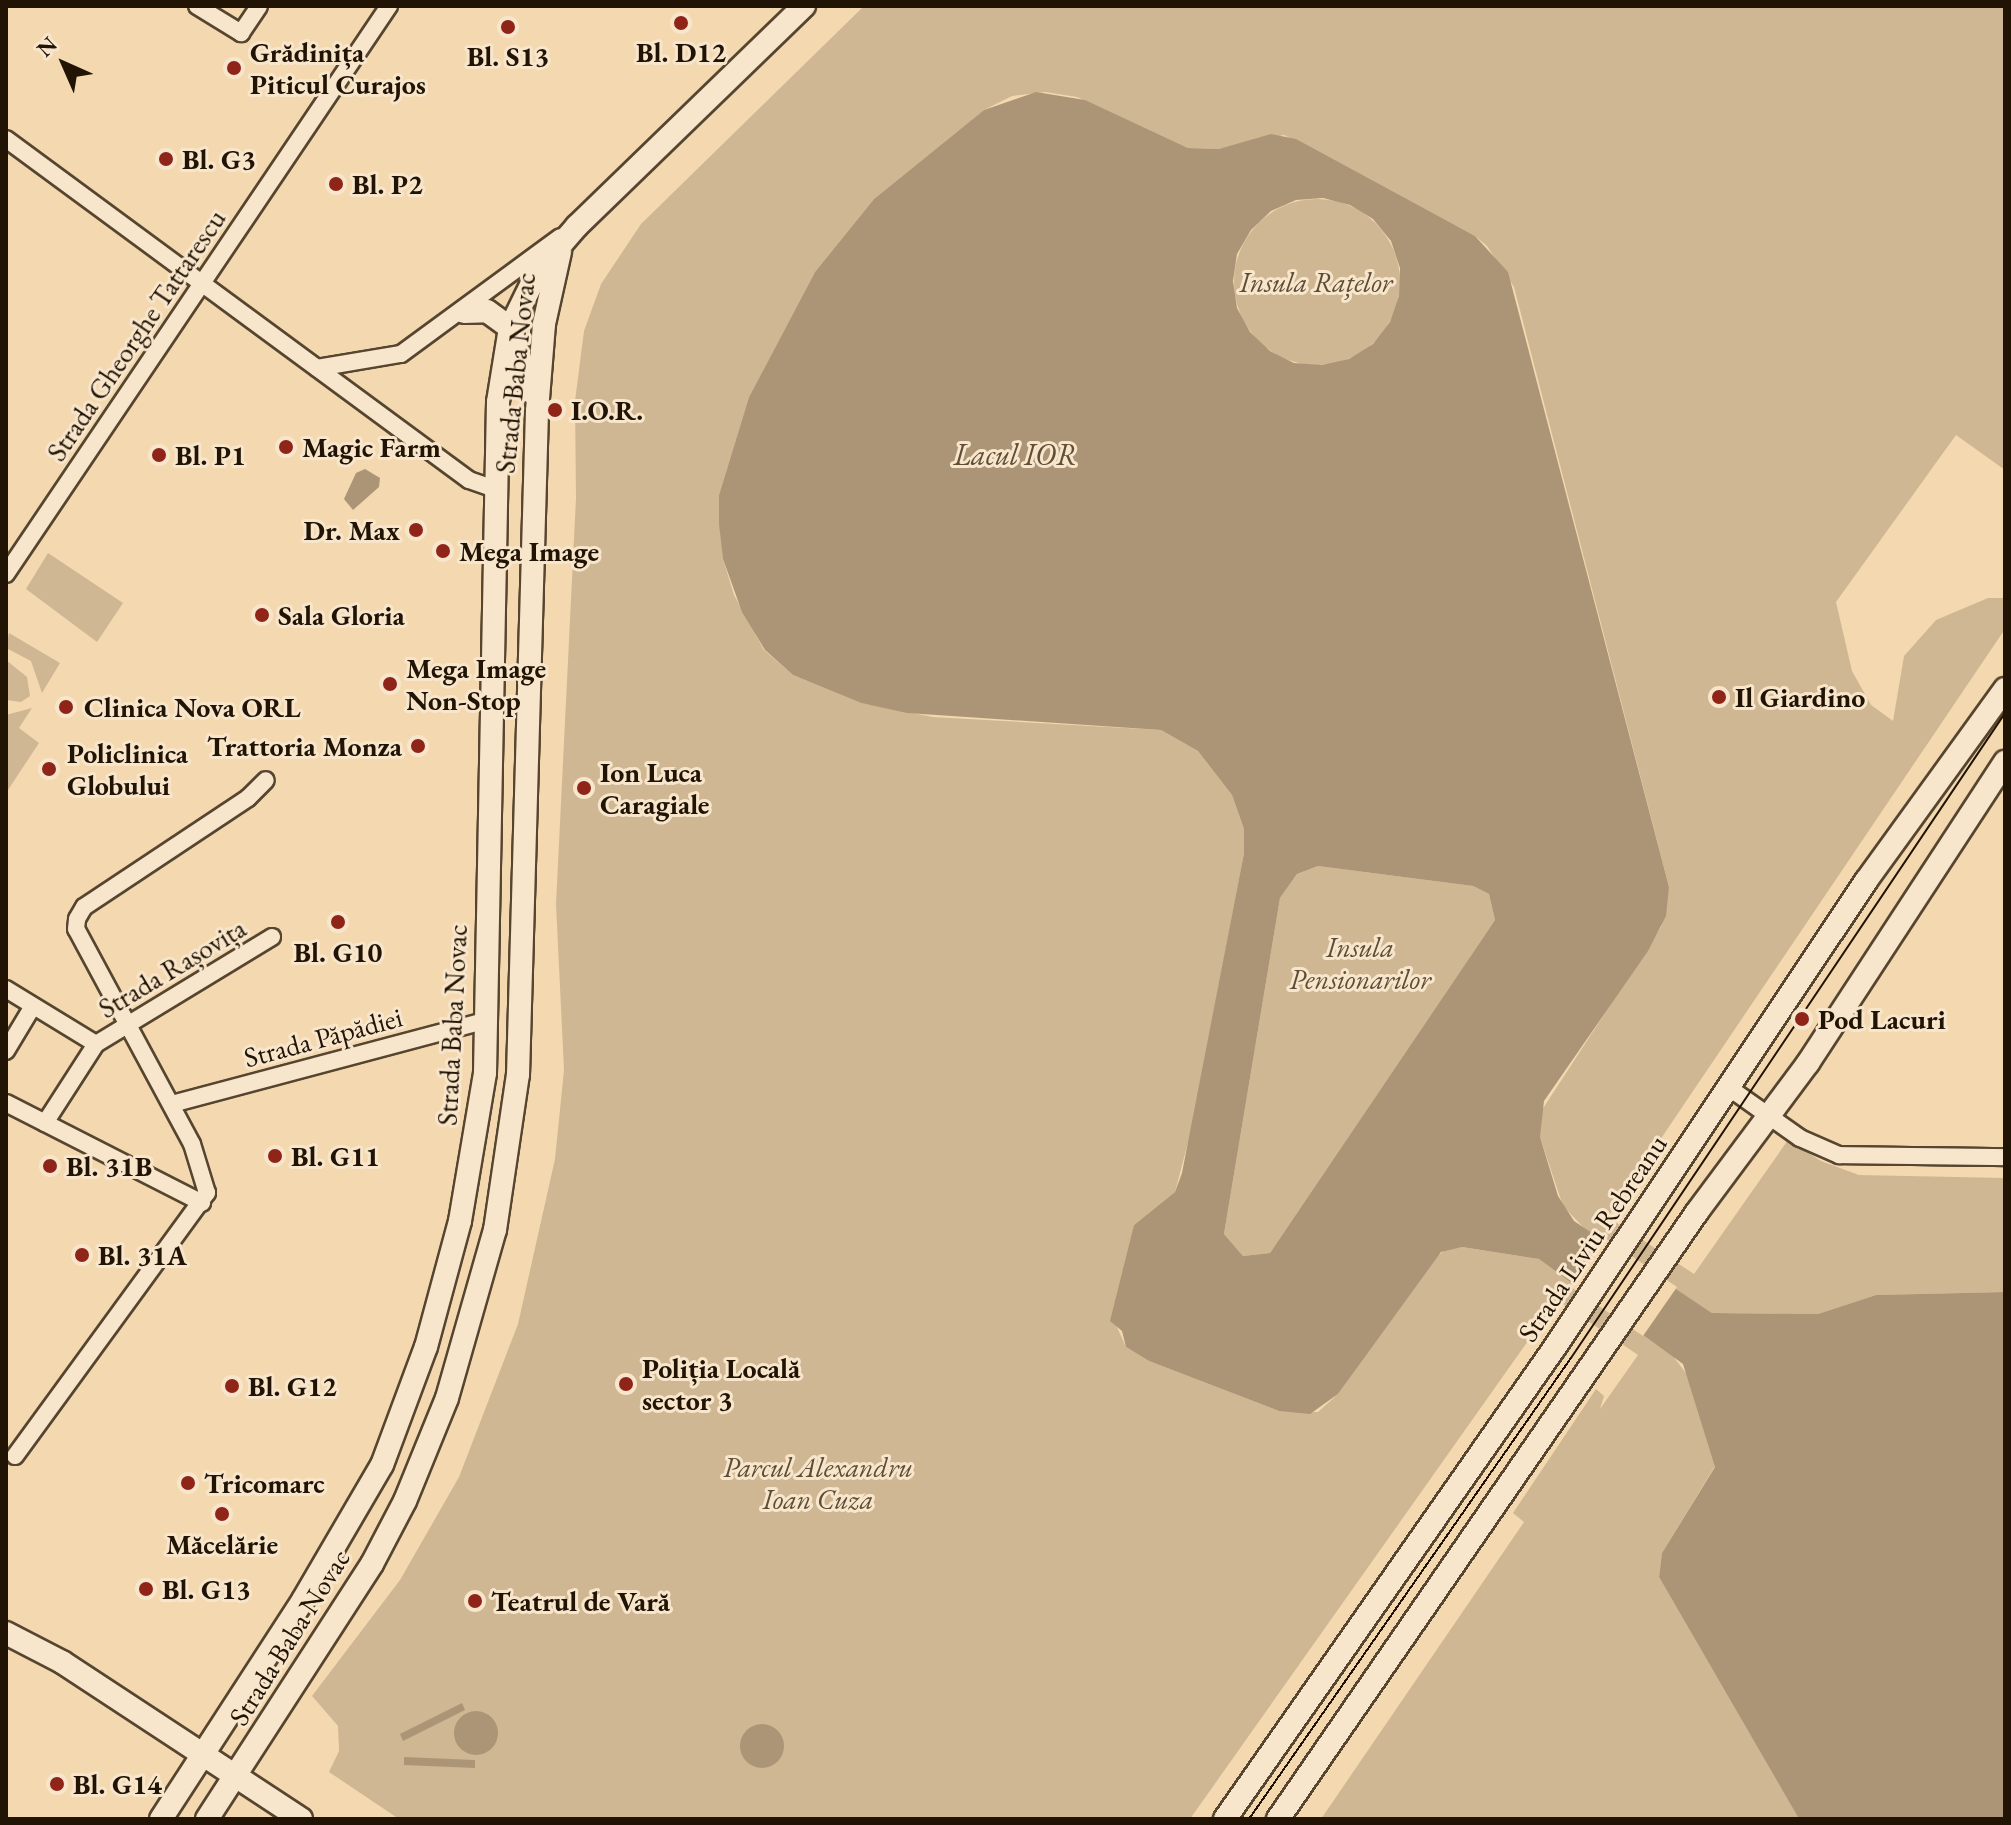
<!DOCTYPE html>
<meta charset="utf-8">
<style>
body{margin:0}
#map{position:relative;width:2011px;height:1825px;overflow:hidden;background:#f4d8b0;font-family:"EB Garamond",serif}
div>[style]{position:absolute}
.green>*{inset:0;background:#d0b793}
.round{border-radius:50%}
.water>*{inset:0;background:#ac9576}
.pier>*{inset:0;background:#f4d8b0}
.roads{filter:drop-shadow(2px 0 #56452f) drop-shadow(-2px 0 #56452f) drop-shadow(0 2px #56452f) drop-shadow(0 -2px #56452f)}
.street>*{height:16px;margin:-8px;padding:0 8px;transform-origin:8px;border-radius:8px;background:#f8e6cc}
.secondary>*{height:22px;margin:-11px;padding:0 11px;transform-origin:11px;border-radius:11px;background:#f8e6cc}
.tram>*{height:2px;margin:-1px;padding:0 1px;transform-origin:1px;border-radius:1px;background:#211404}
.dots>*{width:22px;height:22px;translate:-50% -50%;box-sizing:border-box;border:4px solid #f8e6cc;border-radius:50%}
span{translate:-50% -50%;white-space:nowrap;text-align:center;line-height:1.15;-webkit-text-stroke:6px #f8e6cc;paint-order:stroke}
.poi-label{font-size:28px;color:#211404;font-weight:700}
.left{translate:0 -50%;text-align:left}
.right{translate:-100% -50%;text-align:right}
.park-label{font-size:28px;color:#5e4d36;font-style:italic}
.street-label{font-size:28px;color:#211404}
.water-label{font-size:30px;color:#604e37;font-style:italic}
.frame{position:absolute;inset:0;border:8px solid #211404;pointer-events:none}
.north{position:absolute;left:24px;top:24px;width:80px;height:80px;-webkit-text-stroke:6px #f8e6cc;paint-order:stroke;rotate:315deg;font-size:22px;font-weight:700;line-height:32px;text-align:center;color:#211404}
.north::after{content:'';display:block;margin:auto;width:28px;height:36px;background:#211404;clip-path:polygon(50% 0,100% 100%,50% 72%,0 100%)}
</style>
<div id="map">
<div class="green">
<div style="clip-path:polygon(864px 6px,2005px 6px,2005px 470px,1956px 435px,1836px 602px,1852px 671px,1871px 705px,1893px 721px,1904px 656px,1936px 620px,1988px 598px,2005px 598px,2005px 629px,1608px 1217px,1694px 1274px,1788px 1140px,1821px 1161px,1859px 1175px,2005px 1178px,2005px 1292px,1876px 1295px,1818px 1314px,1712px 1313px,1585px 1229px,1563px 1206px,1540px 1137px,1540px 1113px,1661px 927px,1669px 887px,1514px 287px,1487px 246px,1475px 236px,1284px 135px,1219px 149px,1188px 148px,1077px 97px,1045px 92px,1012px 96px,984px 110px,874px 199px,815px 272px,749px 397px,719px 495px,723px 559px,734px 595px,764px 650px,793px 675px,861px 703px,933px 717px,1161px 730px,1198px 751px,1232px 795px,1244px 829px,1244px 853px,1191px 1131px,1175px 1192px,1134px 1225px,1116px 1325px,1126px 1347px,1149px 1361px,1279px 1411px,1318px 1412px,1338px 1394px,1434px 1259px,1446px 1249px,1462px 1247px,1539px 1259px,1666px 1347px,1689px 1377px,1715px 1466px,1662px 1553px,1659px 1577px,1799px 1819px,1321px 1819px,1524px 1522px,1513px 1513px,1596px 1389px,1604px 1396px,1600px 1409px,1638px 1355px,1557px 1300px,1190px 1819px,399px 1819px,329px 1772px,339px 1751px,338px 1726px,312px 1696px,400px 1580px,459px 1477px,518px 1324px,555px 1159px,564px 1070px,556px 904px,576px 498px,575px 401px,584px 331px,601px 284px,641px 224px)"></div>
<div class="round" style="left:1234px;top:199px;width:166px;height:166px"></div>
<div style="clip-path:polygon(48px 553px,123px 603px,97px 642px,26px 589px)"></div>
<div style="clip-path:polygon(9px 633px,60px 663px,42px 693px,31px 661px,6px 648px)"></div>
<div style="clip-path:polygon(6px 660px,27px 677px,30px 696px,21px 702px,6px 700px)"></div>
<div style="clip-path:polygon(32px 708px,19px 728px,39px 743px,6px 793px,6px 715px)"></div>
<div style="clip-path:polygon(1318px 866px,1473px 886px,1489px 894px,1495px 920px,1270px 1253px,1243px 1256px,1224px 1234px,1280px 898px,1297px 874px)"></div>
</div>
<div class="water">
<div style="clip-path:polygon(evenodd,1036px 92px,1085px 100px,1188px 148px,1219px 149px,1271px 134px,1296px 139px,1475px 236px,1508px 272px,1669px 887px,1666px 916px,1648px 951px,1544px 1101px,1540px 1137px,1558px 1196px,1574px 1221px,1712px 1313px,1818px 1314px,1876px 1295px,2005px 1292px,2005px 1819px,1799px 1819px,1659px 1577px,1662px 1553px,1715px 1467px,1683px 1364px,1539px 1259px,1462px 1247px,1441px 1252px,1338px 1394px,1310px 1414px,1279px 1411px,1149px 1361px,1126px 1347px,1122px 1331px,1110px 1321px,1134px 1225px,1175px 1192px,1182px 1173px,1244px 853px,1244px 829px,1232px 795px,1198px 751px,1161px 730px,907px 713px,861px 703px,793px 675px,765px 650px,742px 612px,723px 559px,719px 524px,719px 495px,749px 397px,815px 272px,874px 199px,984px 110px,1036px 92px,1323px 198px,1350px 205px,1373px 219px,1391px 241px,1400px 268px,1399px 296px,1390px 322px,1373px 344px,1349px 359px,1322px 365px,1294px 363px,1270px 351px,1250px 332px,1237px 308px,1233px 281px,1237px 254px,1251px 230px,1271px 211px,1296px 200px,1323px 198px,1036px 92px,1318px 866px,1473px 886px,1489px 894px,1495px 920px,1270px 1253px,1243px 1256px,1224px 1234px,1280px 898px,1297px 874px,1318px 866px)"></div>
<div style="clip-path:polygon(365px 469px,380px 478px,379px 487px,353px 510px,344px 499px,356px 473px)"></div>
<div style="clip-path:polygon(462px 1703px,465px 1710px,403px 1741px,400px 1734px)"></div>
<div class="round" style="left:454px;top:1711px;width:44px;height:44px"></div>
<div class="round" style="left:740px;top:1724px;width:44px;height:44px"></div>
<div style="clip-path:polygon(404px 1757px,475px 1760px,475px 1768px,404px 1765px)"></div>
</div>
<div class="pier">
<div style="clip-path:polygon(1605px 1238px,1677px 1287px,1643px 1336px,1571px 1287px)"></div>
</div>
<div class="roads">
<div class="street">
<div style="left:197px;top:6px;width:52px;rotate:31.5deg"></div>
<div style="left:241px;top:33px;width:32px;rotate:-56deg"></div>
<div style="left:6px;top:139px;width:575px;rotate:36.37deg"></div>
<div style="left:469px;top:480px;width:28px;rotate:19deg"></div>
<div style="left:317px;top:368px;width:85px;rotate:-9.5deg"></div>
<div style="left:401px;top:354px;width:197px;rotate:-36.3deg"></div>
<div style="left:6px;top:574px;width:685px;rotate:-56.01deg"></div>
<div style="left:6px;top:989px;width:105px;rotate:31.4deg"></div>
<div style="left:6px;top:1051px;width:52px;rotate:-59deg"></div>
<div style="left:1728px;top:1087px;width:88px;rotate:35.3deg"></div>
<div style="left:1800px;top:1138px;width:43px;rotate:23.6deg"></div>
<div style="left:1839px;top:1155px;width:166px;rotate:0.7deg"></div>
<div style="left:6px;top:1103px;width:220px;rotate:27deg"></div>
<div style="left:172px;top:1104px;width:326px;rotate:-14.9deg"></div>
<div style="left:45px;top:1123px;width:94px;rotate:-57.2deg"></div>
<div style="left:96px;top:1044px;width:206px;rotate:-31.3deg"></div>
<div style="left:15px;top:1456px;width:326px;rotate:-53.9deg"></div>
<div style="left:207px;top:1193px;width:51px;rotate:-107deg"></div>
<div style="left:192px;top:1144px;width:244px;rotate:-118.3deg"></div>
<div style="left:76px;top:929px;width:10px;rotate:-84deg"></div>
<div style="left:77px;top:919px;width:14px;rotate:-60deg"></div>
<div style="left:84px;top:907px;width:197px;rotate:-33.6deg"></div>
<div style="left:248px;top:798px;width:25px;rotate:-45deg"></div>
</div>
<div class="secondary">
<div style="left:464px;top:312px;width:23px;rotate:-2deg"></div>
<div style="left:487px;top:311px;width:29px;rotate:36deg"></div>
<div style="left:510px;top:328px;width:67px;rotate:71.8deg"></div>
<div style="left:6px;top:1633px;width:63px;rotate:27.4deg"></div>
<div style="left:62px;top:1662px;width:286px;rotate:33.3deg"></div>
<div style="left:161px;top:1819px;width:261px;rotate:-57deg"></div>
<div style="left:303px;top:1600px;width:156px;rotate:-59.7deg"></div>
<div style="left:382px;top:1465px;width:126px;rotate:-69.6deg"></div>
<div style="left:426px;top:1347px;width:131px;rotate:-74.9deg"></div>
<div style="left:460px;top:1221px;width:150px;rotate:-80.4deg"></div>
<div style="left:485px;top:1073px;width:671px;rotate:-88.89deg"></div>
<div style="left:498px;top:402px;width:75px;rotate:-80.8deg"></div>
<div style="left:510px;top:328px;width:64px;rotate:-63.8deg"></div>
<div style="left:538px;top:271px;width:60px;rotate:-49.1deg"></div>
<div style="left:577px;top:226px;width:316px;rotate:-44.1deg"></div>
<div style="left:207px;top:1819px;width:304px;rotate:-57.1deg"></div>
<div style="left:372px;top:1564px;width:71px;rotate:-62.4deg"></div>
<div style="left:405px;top:1501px;width:111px;rotate:-67.8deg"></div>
<div style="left:447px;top:1398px;width:175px;rotate:-74.1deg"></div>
<div style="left:495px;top:1230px;width:157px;rotate:-81.6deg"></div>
<div style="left:518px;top:1075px;width:664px;rotate:-88.36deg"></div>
<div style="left:537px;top:411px;width:87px;rotate:-85.4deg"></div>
<div style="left:544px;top:324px;width:74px;rotate:-77.5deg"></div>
<div style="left:1225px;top:1819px;width:576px;rotate:-55.04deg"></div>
<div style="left:1555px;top:1347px;width:560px;rotate:-56.28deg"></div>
<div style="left:1866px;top:881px;width:237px;rotate:-54.1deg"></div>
<div style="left:1278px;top:1819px;width:738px;rotate:-55.38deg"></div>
<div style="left:1697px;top:1212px;width:186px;rotate:-53.3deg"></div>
<div style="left:1808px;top:1063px;width:360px;rotate:-56.8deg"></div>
</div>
</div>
<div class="tram">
<div style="left:1249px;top:1819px;width:562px;rotate:-55.07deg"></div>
<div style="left:1571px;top:1358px;width:777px;rotate:-56.06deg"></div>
</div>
<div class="dots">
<div style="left:681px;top:23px;background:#8f2418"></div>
<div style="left:508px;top:27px;background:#8f2418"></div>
<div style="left:234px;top:68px;background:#8f2418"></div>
<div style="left:166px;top:159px;background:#8f2418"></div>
<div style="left:336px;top:184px;background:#8f2418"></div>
<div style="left:555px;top:410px;background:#8f2418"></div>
<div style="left:286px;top:447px;background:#8f2418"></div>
<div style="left:159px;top:455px;background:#8f2418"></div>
<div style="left:416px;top:530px;background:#8f2418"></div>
<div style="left:443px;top:551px;background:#8f2418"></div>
<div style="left:262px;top:615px;background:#8f2418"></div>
<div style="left:390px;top:684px;background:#8f2418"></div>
<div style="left:1719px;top:697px;background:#8f2418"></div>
<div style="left:66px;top:707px;background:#8f2418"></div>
<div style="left:418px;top:746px;background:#8f2418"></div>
<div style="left:49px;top:769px;background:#8f2418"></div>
<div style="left:584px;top:788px;background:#8f2418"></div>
<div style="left:338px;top:922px;background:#8f2418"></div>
<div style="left:1802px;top:1019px;background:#8f2418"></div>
<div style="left:275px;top:1156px;background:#8f2418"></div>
<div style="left:50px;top:1166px;background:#8f2418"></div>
<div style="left:82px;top:1255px;background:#8f2418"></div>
<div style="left:626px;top:1384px;background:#8f2418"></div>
<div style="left:232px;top:1386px;background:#8f2418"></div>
<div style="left:188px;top:1483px;background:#8f2418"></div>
<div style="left:222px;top:1514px;background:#8f2418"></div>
<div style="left:146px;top:1589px;background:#8f2418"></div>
<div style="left:475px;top:1601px;background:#8f2418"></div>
<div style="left:57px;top:1784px;background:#8f2418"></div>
</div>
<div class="poi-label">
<span class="left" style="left:250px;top:68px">Grădinița<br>Piticul Curajos</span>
<span style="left:681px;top:52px">Bl. D12</span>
<span style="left:508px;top:56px">Bl. S13</span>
<span class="left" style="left:182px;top:159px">Bl. G3</span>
<span class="left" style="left:352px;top:184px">Bl. P2</span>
<span class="left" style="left:571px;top:410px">I.O.R.</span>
<span class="left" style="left:302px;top:447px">Magic Farm</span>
<span class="left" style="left:175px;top:455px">Bl. P1</span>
<span class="right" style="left:400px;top:530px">Dr. Max</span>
<span class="left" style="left:459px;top:551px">Mega Image</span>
<span class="left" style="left:278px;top:615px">Sala Gloria</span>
<span class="left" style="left:406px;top:684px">Mega Image<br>Non-Stop</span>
<span class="left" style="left:1735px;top:697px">Il Giardino</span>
<span class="left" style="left:84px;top:707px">Clinica Nova ORL</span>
<span class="right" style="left:402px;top:746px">Trattoria Monza</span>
<span class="left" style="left:67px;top:769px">Policlinica<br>Globului</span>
<span class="left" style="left:600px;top:788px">Ion Luca<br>Caragiale</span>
<span style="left:338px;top:952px">Bl. G10</span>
<span class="left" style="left:1818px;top:1019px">Pod Lacuri</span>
<span class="left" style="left:291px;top:1156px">Bl. G11</span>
<span class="left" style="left:66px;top:1166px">Bl. 31B</span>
<span class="left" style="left:98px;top:1255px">Bl. 31A</span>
<span class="left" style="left:642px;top:1384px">Poliția Locală<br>sector 3</span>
<span class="left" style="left:248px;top:1386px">Bl. G12</span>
<span class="left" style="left:204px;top:1483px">Tricomarc</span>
<span style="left:222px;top:1544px">Măcelărie</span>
<span class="left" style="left:162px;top:1589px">Bl. G13</span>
<span class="left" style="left:491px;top:1601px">Teatrul de Vară</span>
<span class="left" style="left:73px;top:1784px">Bl. G14</span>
</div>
<div class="park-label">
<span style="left:1316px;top:282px">Insula Rațelor</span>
<span style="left:1360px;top:963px">Insula<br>Pensionarilor</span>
<span style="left:818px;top:1483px">Parcul Alexandru<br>Ioan Cuza</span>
</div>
<div class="street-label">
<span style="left:136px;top:335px;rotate:-56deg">Strada Gheorghe Tattarescu</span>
<span style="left:515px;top:373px;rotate:-84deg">Strada Baba Novac</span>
<span style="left:172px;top:968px;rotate:-31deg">Strada Rașovița</span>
<span style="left:452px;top:1025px;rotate:-87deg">Strada Baba Novac</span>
<span style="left:323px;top:1037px;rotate:-15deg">Strada Păpădiei</span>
<span style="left:1592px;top:1238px;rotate:-56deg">Strada Liviu Rebreanu</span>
<span style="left:289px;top:1637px;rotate:-58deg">Strada Baba Novac</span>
</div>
<div class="water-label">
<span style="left:1015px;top:455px">Lacul IOR</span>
</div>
<div class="frame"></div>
<div class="north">N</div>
</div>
